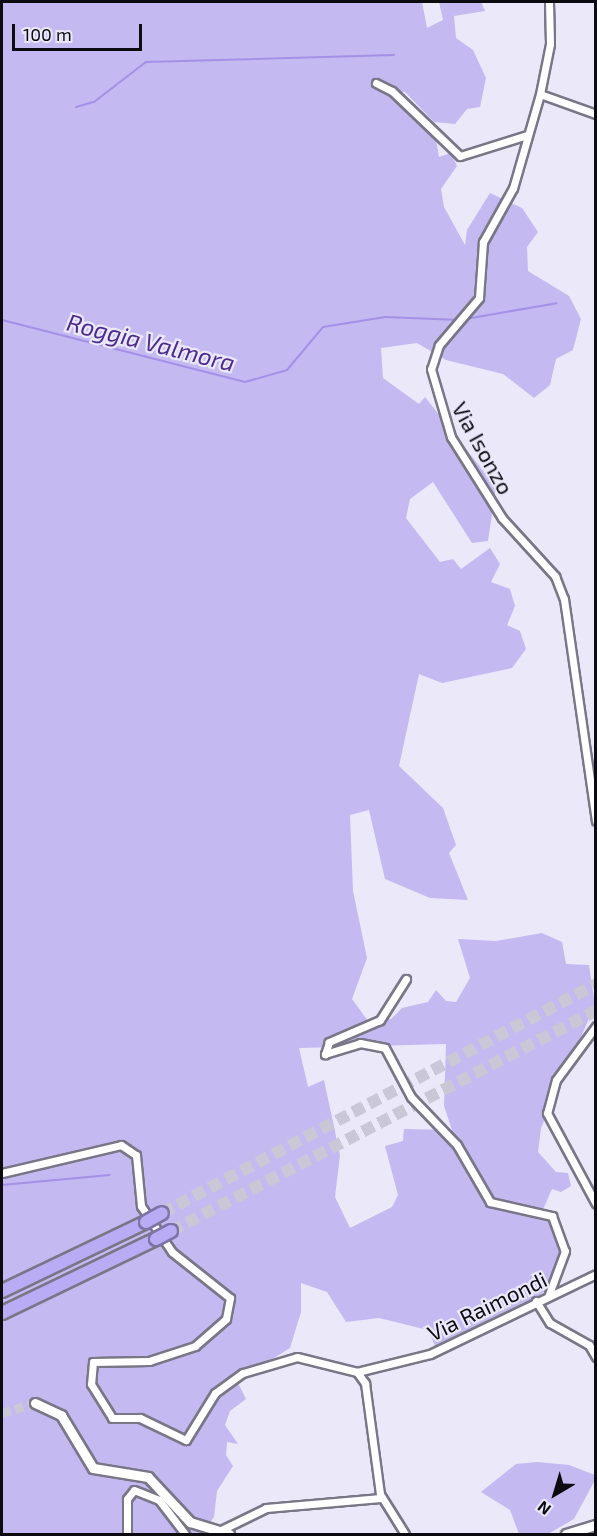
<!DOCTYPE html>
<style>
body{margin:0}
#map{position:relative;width:597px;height:1536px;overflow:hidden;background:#ebe8fa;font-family:"Exo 2",sans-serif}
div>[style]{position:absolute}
.green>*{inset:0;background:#c4b9f1}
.stream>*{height:2px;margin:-1px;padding:0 1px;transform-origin:1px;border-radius:1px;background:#a490e7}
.secondary-tunnel>*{height:9px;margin-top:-4.5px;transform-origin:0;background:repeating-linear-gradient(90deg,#cac7d7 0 9px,transparent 0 13.5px)}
.motorway-tunnel>*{height:12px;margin-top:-6px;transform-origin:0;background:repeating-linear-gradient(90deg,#cac7d7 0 12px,transparent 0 18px)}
.roads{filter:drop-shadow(2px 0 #797686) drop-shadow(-2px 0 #797686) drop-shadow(0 2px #797686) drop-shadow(0 -2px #797686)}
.minor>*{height:7px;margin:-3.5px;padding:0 3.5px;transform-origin:3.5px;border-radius:3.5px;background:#fff}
.secondary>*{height:9px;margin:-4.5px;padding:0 4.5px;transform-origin:4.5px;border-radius:4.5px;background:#fff}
.motorway>*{height:12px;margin:-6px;padding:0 6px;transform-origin:6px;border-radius:6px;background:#baabf5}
.bridges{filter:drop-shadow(2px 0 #7d73a5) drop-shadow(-2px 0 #7d73a5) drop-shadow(0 2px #7d73a5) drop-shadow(0 -2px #7d73a5)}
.motorway-bridge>*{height:12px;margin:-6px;padding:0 6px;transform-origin:6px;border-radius:6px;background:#baabf5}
span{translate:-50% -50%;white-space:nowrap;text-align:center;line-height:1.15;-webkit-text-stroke:4.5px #ebe8fa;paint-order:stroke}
.street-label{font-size:22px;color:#0c0b10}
.water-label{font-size:24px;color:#4c2a8e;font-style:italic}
.frame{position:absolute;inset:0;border:3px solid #0c0b10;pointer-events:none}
.north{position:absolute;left:525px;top:1464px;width:60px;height:60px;-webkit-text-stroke:4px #ebe8fa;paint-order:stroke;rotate:218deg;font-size:16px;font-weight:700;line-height:24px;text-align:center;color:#0c0b10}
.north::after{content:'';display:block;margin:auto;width:21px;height:27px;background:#0c0b10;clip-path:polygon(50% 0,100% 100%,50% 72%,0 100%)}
.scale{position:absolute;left:12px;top:24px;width:130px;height:27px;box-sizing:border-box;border:3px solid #0c0b10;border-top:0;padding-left:8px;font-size:18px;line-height:21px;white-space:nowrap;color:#0c0b10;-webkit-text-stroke:4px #ebe8fa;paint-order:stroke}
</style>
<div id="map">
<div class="green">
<div style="clip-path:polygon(evenodd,2px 2px,422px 2px,427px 28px,443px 20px,439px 2px,481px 2px,485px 11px,454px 16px,456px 38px,473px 50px,486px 78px,480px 107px,467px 109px,455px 124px,434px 122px,405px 92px,382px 91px,401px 100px,436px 140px,439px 157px,451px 153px,457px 166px,441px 189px,444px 207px,465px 245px,467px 230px,490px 193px,522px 208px,538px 232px,527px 247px,528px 271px,569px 296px,581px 319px,573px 350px,556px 359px,550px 385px,534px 398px,503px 374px,446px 360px,417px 343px,381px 348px,383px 378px,419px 404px,425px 397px,496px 487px,488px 541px,472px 543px,433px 482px,410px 499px,406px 518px,440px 562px,453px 559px,461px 569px,490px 548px,500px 564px,491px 582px,510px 589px,515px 606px,507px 625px,520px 631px,526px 649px,512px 668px,442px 683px,419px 674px,399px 766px,443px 808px,456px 845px,449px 853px,468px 900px,430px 898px,385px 879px,369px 810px,350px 815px,353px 891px,367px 958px,352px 999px,368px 1021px,391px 1019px,402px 1008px,428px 1002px,436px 990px,446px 1001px,456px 1002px,470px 978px,458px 939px,496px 941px,542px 933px,562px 942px,566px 964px,589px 965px,595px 1005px,541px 1128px,538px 1152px,556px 1172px,568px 1173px,571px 1186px,561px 1192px,552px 1189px,541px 1214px,556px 1227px,561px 1255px,547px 1290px,496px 1324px,436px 1348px,428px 1330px,379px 1318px,346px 1322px,327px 1292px,301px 1283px,301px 1312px,290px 1348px,237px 1381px,246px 1399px,230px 1411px,225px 1425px,238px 1444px,227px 1442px,226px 1455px,233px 1466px,217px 1491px,214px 1517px,202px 1534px,2px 1534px,2px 2px,446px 1044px,444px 1106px,452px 1130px,404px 1129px,403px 1141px,385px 1146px,398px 1195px,392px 1207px,350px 1228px,335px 1197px,340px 1155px,324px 1080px,308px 1087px,299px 1048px,446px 1044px)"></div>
<div style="clip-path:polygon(537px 1462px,569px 1465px,595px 1475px,595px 1480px,574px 1519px,548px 1534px,519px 1534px,510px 1510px,481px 1492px,516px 1464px)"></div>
</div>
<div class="stream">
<div style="left:76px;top:107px;width:19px;rotate:-16deg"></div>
<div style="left:94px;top:102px;width:66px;rotate:-37.6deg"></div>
<div style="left:146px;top:62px;width:248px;rotate:-1.6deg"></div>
<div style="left:2px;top:320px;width:251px;rotate:14.3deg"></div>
<div style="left:245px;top:382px;width:44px;rotate:-15.9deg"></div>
<div style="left:287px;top:370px;width:56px;rotate:-50.1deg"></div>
<div style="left:323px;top:327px;width:63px;rotate:-9.2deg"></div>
<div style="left:385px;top:317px;width:75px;rotate:2.3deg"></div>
<div style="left:460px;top:320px;width:98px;rotate:-9.9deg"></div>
<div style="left:2px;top:1185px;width:108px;rotate:-5.3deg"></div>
</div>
<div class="secondary-tunnel">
<div style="left:2px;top:1413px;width:34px;rotate:-17deg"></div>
</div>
<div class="motorway-tunnel">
<div style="left:162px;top:1213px;width:491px;rotate:-27.8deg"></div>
<div style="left:171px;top:1231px;width:479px;rotate:-27.4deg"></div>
</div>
<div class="roads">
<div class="minor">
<div style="left:549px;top:2px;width:42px;rotate:88.6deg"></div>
<div style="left:550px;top:44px;width:51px;rotate:101.3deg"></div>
<div style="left:540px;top:94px;width:98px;rotate:106deg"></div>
<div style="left:513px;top:188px;width:62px;rotate:119.1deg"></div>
<div style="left:483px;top:242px;width:56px;rotate:94.1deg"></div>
<div style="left:479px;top:298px;width:62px;rotate:130.4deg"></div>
<div style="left:439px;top:345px;width:25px;rotate:108deg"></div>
<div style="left:431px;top:369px;width:71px;rotate:73.6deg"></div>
<div style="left:451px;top:437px;width:96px;rotate:57.8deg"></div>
<div style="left:502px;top:518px;width:79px;rotate:47.6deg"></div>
<div style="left:555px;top:576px;width:25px;rotate:69deg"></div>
<div style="left:564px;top:599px;width:224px;rotate:81.8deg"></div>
<div style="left:376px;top:83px;width:18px;rotate:27deg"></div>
<div style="left:392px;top:91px;width:94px;rotate:43.7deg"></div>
<div style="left:460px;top:156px;width:70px;rotate:-17.4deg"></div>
<div style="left:540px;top:94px;width:59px;rotate:19.7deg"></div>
<div style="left:406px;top:979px;width:49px;rotate:122.4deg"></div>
<div style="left:380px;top:1020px;width:56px;rotate:156.7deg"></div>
<div style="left:329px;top:1042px;width:13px;rotate:108deg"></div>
<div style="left:325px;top:1054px;width:37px;rotate:-17deg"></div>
<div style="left:360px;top:1043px;width:25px;rotate:11deg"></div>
<div style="left:385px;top:1048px;width:55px;rotate:62deg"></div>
<div style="left:411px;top:1097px;width:66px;rotate:46.2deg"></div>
<div style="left:457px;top:1145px;width:66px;rotate:59.9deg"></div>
<div style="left:490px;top:1202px;width:64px;rotate:12.7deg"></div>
<div style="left:552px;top:1216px;width:37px;rotate:70deg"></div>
<div style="left:565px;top:1251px;width:46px;rotate:110.4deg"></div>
<div style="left:596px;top:1026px;width:67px;rotate:126.5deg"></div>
<div style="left:556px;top:1080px;width:34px;rotate:105deg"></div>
<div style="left:547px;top:1113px;width:103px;rotate:61.7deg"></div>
<div style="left:2px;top:1173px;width:122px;rotate:-13.2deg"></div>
<div style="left:121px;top:1145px;width:18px;rotate:34deg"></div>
<div style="left:136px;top:1155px;width:51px;rotate:84.4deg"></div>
<div style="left:141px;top:1206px;width:55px;rotate:56deg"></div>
<div style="left:172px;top:1252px;width:74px;rotate:38.4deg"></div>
<div style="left:230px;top:1298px;width:21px;rotate:101deg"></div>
<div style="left:226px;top:1319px;width:41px;rotate:138.9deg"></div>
<div style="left:195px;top:1346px;width:48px;rotate:161.9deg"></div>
<div style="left:149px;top:1361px;width:56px;rotate:179deg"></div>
<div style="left:93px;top:1362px;width:22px;rotate:95deg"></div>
<div style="left:91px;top:1384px;width:40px;rotate:58deg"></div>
<div style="left:112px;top:1418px;width:28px"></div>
<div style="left:140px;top:1418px;width:51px;rotate:25.6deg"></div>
<div style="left:186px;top:1440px;width:55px;rotate:-58.3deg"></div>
<div style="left:215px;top:1393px;width:34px;rotate:-36deg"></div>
<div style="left:243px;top:1373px;width:56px;rotate:-16.5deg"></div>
<div style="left:297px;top:1357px;width:62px;rotate:14deg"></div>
<div style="left:536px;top:1301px;width:26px;rotate:58deg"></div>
<div style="left:550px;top:1323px;width:45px;rotate:29.4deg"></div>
<div style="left:589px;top:1345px;width:14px;rotate:60deg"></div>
<div style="left:357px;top:1372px;width:75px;rotate:-13.9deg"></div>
<div style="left:430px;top:1354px;width:184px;rotate:-25.7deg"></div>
<div style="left:357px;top:1372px;width:14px;rotate:54deg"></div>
<div style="left:365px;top:1383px;width:112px;rotate:82.3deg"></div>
<div style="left:380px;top:1494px;width:47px;rotate:58deg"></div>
<div style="left:127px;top:1534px;width:35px;rotate:-90deg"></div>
<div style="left:127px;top:1499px;width:11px;rotate:-52deg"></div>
<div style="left:134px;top:1490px;width:27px;rotate:22deg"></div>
<div style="left:159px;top:1500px;width:43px;rotate:52.6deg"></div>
<div style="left:213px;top:1534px;width:59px;rotate:-26.1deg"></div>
<div style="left:266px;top:1508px;width:115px;rotate:-5deg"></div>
</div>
<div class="secondary">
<div style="left:35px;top:1403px;width:29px;rotate:25deg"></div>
<div style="left:61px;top:1415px;width:62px;rotate:58.9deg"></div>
<div style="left:93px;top:1468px;width:56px;rotate:9.3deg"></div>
<div style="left:148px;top:1477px;width:62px;rotate:47deg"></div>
<div style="left:190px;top:1522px;width:41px;rotate:17.1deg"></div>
<div style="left:566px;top:1534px;width:31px;rotate:-17deg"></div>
</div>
<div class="motorway">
<div style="left:2px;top:1291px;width:160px;rotate:-25.6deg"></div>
<div style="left:2px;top:1313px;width:171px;rotate:-25.7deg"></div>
</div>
</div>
<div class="bridges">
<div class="motorway-bridge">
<div style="left:146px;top:1222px;width:18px;rotate:-29deg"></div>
<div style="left:156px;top:1239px;width:17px;rotate:-28deg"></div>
</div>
</div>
<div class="street-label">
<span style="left:483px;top:448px;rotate:61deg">Via Isonzo</span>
<span style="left:487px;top:1306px;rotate:-26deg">Via Raimondi</span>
</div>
<div class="water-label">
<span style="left:151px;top:342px;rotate:14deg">Roggia Valmora</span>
</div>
<div class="frame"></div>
<div class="north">N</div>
<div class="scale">100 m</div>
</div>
